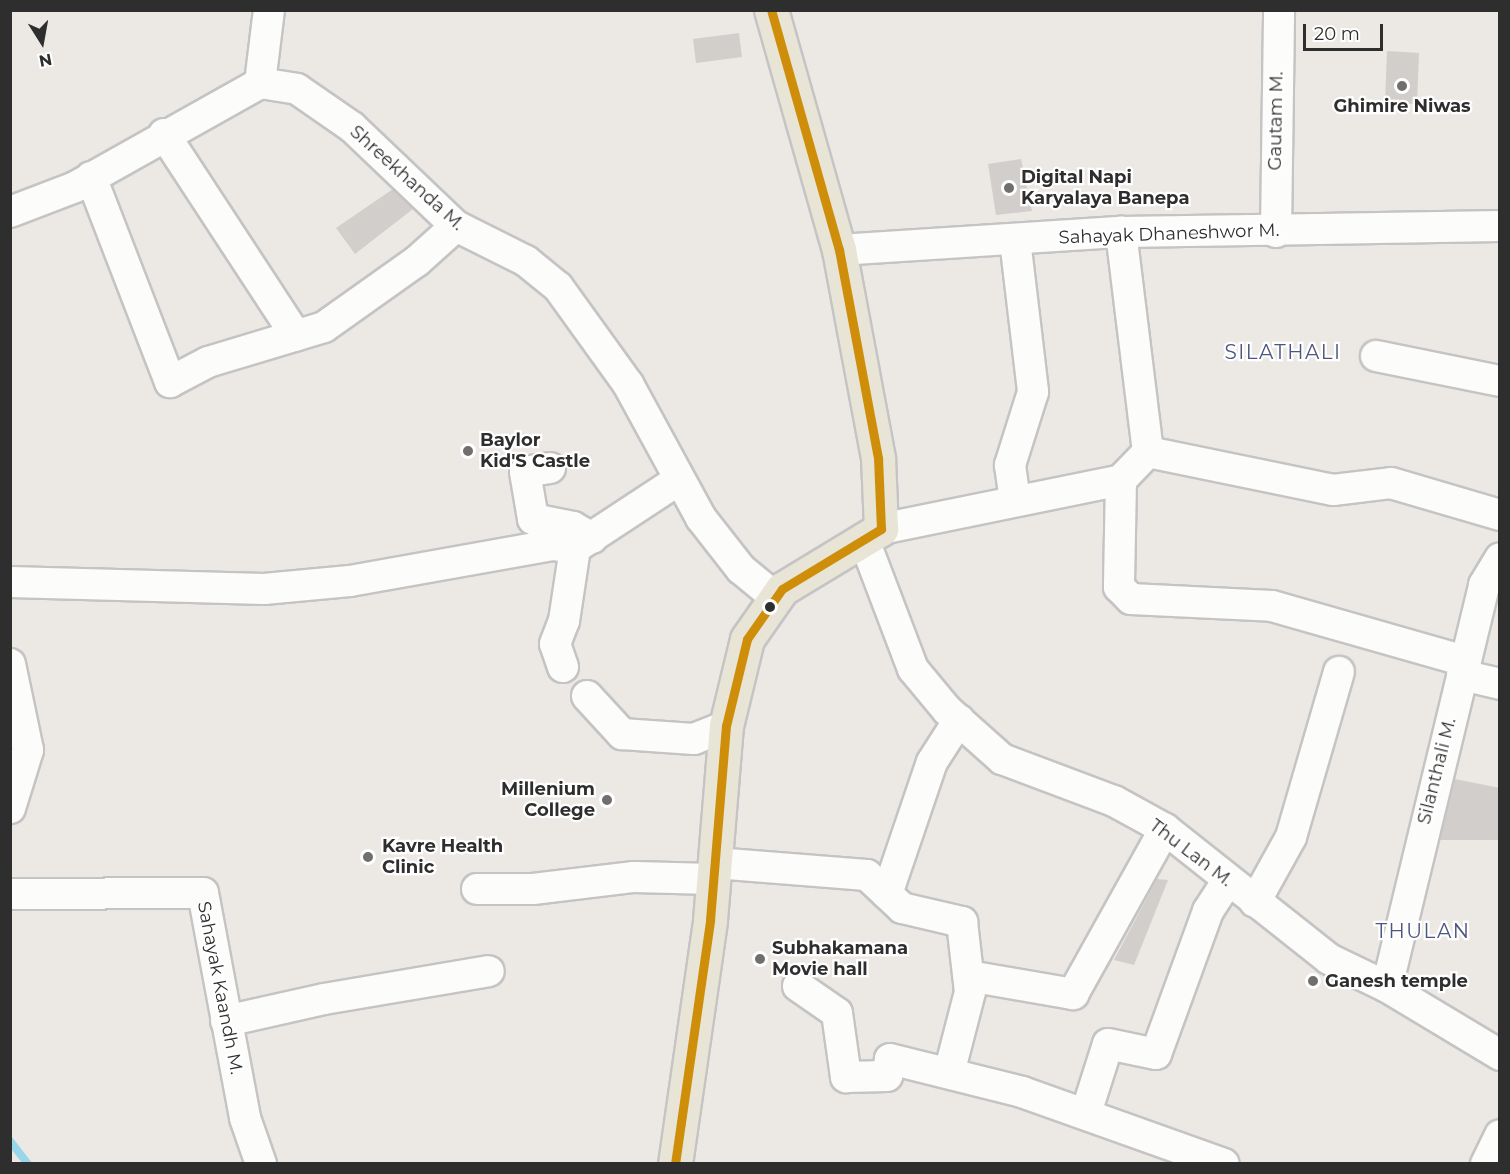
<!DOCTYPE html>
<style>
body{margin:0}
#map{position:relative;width:1510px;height:1174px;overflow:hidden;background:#ece8e4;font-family:Montserrat,sans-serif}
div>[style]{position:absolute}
.stream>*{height:8px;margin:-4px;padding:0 4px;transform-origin:4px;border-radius:4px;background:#99d6ec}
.building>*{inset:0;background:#d1cecb}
.roads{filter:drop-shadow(2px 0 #c5c4c5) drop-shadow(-2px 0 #c5c4c5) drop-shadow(0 2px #c5c4c5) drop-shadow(0 -2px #c5c4c5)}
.minor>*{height:30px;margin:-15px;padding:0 15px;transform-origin:15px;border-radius:15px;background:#fcfcfb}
.primary>*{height:33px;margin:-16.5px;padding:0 16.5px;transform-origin:16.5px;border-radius:16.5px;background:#e8e4d6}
.bus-1>*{height:9px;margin:-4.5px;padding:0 4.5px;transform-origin:4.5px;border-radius:4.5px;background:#cf8e09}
.dots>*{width:16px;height:16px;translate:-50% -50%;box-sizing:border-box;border:3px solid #fff;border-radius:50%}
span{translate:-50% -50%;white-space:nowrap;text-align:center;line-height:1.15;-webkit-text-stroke:4.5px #fff;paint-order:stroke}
.poi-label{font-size:18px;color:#2e2e2e;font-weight:700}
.left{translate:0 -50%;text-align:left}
.right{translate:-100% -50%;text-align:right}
.street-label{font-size:18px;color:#2e2e2e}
.neighbourhood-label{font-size:20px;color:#4d5680;letter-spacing:1.5px}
.frame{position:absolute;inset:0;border:12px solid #2e2e2e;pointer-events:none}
.north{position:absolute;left:12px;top:12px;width:60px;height:60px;-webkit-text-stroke:4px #fff;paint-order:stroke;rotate:169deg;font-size:16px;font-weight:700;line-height:24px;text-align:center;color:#2e2e2e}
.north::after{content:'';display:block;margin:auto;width:21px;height:27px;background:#2e2e2e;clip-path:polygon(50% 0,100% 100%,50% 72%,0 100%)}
.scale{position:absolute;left:1303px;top:24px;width:80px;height:27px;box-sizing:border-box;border:3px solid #2e2e2e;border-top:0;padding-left:8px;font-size:18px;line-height:21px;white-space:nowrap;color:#2e2e2e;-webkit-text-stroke:4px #fff;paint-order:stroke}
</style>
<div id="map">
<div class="stream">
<div style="left:10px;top:1141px;width:29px;rotate:52deg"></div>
</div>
<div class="building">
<div style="clip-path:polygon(739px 33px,742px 57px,696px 63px,693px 39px)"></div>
<div style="clip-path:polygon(1387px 51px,1419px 53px,1417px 104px,1385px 103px)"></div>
<div style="clip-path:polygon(1021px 159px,1032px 211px,996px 215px,988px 164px)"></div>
<div style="clip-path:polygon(393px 189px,413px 209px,355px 254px,336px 228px)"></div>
<div style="clip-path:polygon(1455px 779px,1500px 788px,1500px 840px,1440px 840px)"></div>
<div style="clip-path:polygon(1157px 879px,1168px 880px,1134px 965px,1114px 960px)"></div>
</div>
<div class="roads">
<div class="minor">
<div style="left:260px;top:83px;width:74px;rotate:-83deg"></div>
<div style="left:164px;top:134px;width:241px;rotate:56.8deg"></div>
<div style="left:91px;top:177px;width:220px;rotate:68.9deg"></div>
<div style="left:170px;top:382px;width:43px;rotate:-27.8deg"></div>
<div style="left:208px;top:362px;width:121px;rotate:-16.8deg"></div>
<div style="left:324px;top:327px;width:114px;rotate:-35.4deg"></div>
<div style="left:417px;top:261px;width:52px;rotate:-41.9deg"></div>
<div style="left:10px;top:212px;width:70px;rotate:-21deg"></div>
<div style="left:75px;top:187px;width:212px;rotate:-29.3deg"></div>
<div style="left:260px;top:83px;width:37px;rotate:9deg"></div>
<div style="left:297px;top:89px;width:67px;rotate:34.6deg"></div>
<div style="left:352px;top:127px;width:144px;rotate:43.6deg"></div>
<div style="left:456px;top:226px;width:78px;rotate:26.6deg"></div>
<div style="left:526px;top:261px;width:41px;rotate:39.1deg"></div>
<div style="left:558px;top:287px;width:120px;rotate:54.2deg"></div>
<div style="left:628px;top:384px;width:153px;rotate:61.4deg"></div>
<div style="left:701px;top:518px;width:65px;rotate:51.9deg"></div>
<div style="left:741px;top:569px;width:44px;rotate:39.5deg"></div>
<div style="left:1276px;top:232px;width:222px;rotate:-89.2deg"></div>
<div style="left:1015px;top:240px;width:153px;rotate:83.2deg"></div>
<div style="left:1033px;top:392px;width:77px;rotate:107.5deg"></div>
<div style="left:1010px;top:465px;width:34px;rotate:82deg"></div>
<div style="left:839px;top:250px;width:283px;rotate:-3.7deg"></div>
<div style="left:1121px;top:232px;width:379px;rotate:-0.9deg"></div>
<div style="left:1376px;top:356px;width:126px;rotate:11.4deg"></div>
<div style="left:1148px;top:452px;width:189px;rotate:11.6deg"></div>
<div style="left:1333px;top:490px;width:58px;rotate:-6.9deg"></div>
<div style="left:1391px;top:483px;width:114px;rotate:16.4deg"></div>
<div style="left:550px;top:468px;width:25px;rotate:171deg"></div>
<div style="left:525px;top:472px;width:48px;rotate:80.3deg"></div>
<div style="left:533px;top:519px;width:41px;rotate:11.3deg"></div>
<div style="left:573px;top:527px;width:22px;rotate:30deg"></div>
<div style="left:1121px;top:480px;width:107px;rotate:91.1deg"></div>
<div style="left:1119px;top:587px;width:17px;rotate:45deg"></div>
<div style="left:1131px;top:599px;width:141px;rotate:2.8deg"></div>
<div style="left:1272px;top:606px;width:201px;rotate:15.9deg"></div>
<div style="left:881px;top:529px;width:245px;rotate:-11.5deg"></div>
<div style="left:1121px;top:480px;width:39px;rotate:-46deg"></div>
<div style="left:1148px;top:452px;width:222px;rotate:-97deg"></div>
<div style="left:864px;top:540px;width:138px;rotate:69.2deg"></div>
<div style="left:913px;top:669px;width:53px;rotate:50.3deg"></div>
<div style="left:947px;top:710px;width:74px;rotate:41.7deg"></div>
<div style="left:1002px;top:759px;width:120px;rotate:20.6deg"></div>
<div style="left:1114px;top:801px;width:58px;rotate:28.8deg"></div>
<div style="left:1165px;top:829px;width:209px;rotate:38.4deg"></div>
<div style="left:1329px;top:959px;width:64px;rotate:25.8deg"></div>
<div style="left:1387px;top:987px;width:132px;rotate:31deg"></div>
<div style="left:10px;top:582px;width:254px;rotate:1.6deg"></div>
<div style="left:264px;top:589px;width:86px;rotate:-5.3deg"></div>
<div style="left:350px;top:581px;width:206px;rotate:-10.1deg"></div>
<div style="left:553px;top:545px;width:22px;rotate:8deg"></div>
<div style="left:575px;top:548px;width:122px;rotate:-33.3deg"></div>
<div style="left:10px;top:664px;width:88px;rotate:78.2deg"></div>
<div style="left:28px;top:750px;width:61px;rotate:107.2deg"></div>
<div style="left:563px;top:667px;width:24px;rotate:-109deg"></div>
<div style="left:555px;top:644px;width:25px;rotate:-69deg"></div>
<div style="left:564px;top:621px;width:74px;rotate:-81.4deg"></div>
<div style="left:1462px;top:675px;width:39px;rotate:13deg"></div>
<div style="left:587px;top:696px;width:52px;rotate:47.4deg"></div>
<div style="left:622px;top:734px;width:72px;rotate:4deg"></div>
<div style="left:694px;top:739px;width:35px;rotate:-22deg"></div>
<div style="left:715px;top:863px;width:152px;rotate:4.5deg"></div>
<div style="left:867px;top:875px;width:48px;rotate:43.3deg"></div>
<div style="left:902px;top:908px;width:62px;rotate:13.1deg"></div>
<div style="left:962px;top:922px;width:70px;rotate:83.5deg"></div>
<div style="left:970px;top:992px;width:84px;rotate:104.5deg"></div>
<div style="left:477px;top:889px;width:56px"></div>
<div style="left:533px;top:889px;width:102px;rotate:-6.8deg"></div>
<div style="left:634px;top:877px;width:79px;rotate:1.5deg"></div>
<div style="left:10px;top:894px;width:193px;rotate:-0.3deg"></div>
<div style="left:203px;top:893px;width:229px;rotate:79.4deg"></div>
<div style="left:245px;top:1118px;width:49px;rotate:70.8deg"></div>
<div style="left:887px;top:894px;width:139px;rotate:-71.2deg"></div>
<div style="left:932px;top:762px;width:50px;rotate:-57.3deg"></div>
<div style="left:1255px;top:902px;width:74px;rotate:-61deg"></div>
<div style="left:1291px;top:837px;width:172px;rotate:-73.8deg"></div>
<div style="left:969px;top:976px;width:106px;rotate:9.8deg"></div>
<div style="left:1073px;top:994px;width:189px;rotate:-60.9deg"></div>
<div style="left:798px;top:986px;width:47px;rotate:34.7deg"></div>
<div style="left:837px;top:1013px;width:65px;rotate:82deg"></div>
<div style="left:846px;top:1077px;width:41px;rotate:-1.4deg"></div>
<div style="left:887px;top:1076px;width:17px;rotate:-80deg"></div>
<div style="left:890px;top:1059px;width:136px;rotate:14deg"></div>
<div style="left:1022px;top:1092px;width:214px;rotate:19.6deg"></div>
<div style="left:1387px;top:987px;width:414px;rotate:-76.4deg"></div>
<div style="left:1484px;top:585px;width:31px;rotate:-59deg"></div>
<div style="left:226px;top:1021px;width:100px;rotate:-12.7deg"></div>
<div style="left:324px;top:999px;width:167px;rotate:-9.6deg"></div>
<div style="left:1086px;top:1113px;width:72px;rotate:-72.3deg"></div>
<div style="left:1108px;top:1044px;width:49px;rotate:11.8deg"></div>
<div style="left:1156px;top:1054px;width:152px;rotate:-70deg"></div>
<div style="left:1208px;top:911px;width:37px;rotate:-57deg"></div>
<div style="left:1486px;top:1164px;width:32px;rotate:-64deg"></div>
</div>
<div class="primary">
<div style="left:675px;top:1164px;width:246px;rotate:-81.8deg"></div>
<div style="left:710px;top:920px;width:195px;rotate:-85.3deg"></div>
<div style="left:726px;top:726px;width:89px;rotate:-76.4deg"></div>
<div style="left:747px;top:639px;width:61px;rotate:-55deg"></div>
<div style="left:782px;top:589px;width:116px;rotate:-31.2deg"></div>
<div style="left:881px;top:529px;width:71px;rotate:-92.4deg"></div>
<div style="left:878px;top:458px;width:212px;rotate:-100.6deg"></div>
<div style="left:839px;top:250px;width:249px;rotate:-105.8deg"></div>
</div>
</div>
<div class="bus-1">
<div style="left:675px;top:1164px;width:246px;rotate:-81.8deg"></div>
<div style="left:710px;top:920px;width:195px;rotate:-85.3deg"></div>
<div style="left:726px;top:726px;width:89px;rotate:-76.4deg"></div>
<div style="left:747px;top:639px;width:61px;rotate:-55deg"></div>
<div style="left:782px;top:589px;width:116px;rotate:-31.2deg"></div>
<div style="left:881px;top:529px;width:71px;rotate:-92.4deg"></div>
<div style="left:878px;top:458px;width:212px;rotate:-100.6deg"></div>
<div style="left:839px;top:250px;width:249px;rotate:-105.8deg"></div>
</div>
<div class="dots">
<div style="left:1402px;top:86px;background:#706f6e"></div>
<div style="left:1009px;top:188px;background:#706f6e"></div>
<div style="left:468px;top:451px;background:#706f6e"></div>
<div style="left:770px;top:607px;background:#2e2e2e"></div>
<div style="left:607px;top:800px;background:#706f6e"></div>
<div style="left:368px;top:857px;background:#706f6e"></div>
<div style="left:760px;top:959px;background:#706f6e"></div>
<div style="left:1313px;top:981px;background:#706f6e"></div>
</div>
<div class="poi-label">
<span style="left:1402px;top:106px">Ghimire Niwas</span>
<span class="left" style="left:1021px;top:188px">Digital Napi<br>Karyalaya Banepa</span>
<span class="left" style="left:480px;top:451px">Baylor<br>Kid'S Castle</span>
<span class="right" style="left:595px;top:800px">Millenium<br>College</span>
<span class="left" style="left:382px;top:857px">Kavre Health<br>Clinic</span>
<span class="left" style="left:772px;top:959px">Subhakamana<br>Movie hall</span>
<span class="left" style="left:1325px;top:981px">Ganesh temple</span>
</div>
<div class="street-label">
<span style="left:1276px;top:121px;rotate:-89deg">Gautam M.</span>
<span style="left:407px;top:178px;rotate:42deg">Shreekhanda M.</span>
<span style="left:1169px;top:234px;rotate:-2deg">Sahayak Dhaneshwor M.</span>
<span style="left:1437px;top:771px;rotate:-76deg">Silanthali M.</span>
<span style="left:1191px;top:853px;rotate:37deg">Thu Lan M.</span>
<span style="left:220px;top:988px;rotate:79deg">Sahayak Kaandh M.</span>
</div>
<div class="neighbourhood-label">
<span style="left:1283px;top:352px">SILATHALI</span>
<span style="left:1423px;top:931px">THULAN</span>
</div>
<div class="frame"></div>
<div class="north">N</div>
<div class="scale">20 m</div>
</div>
